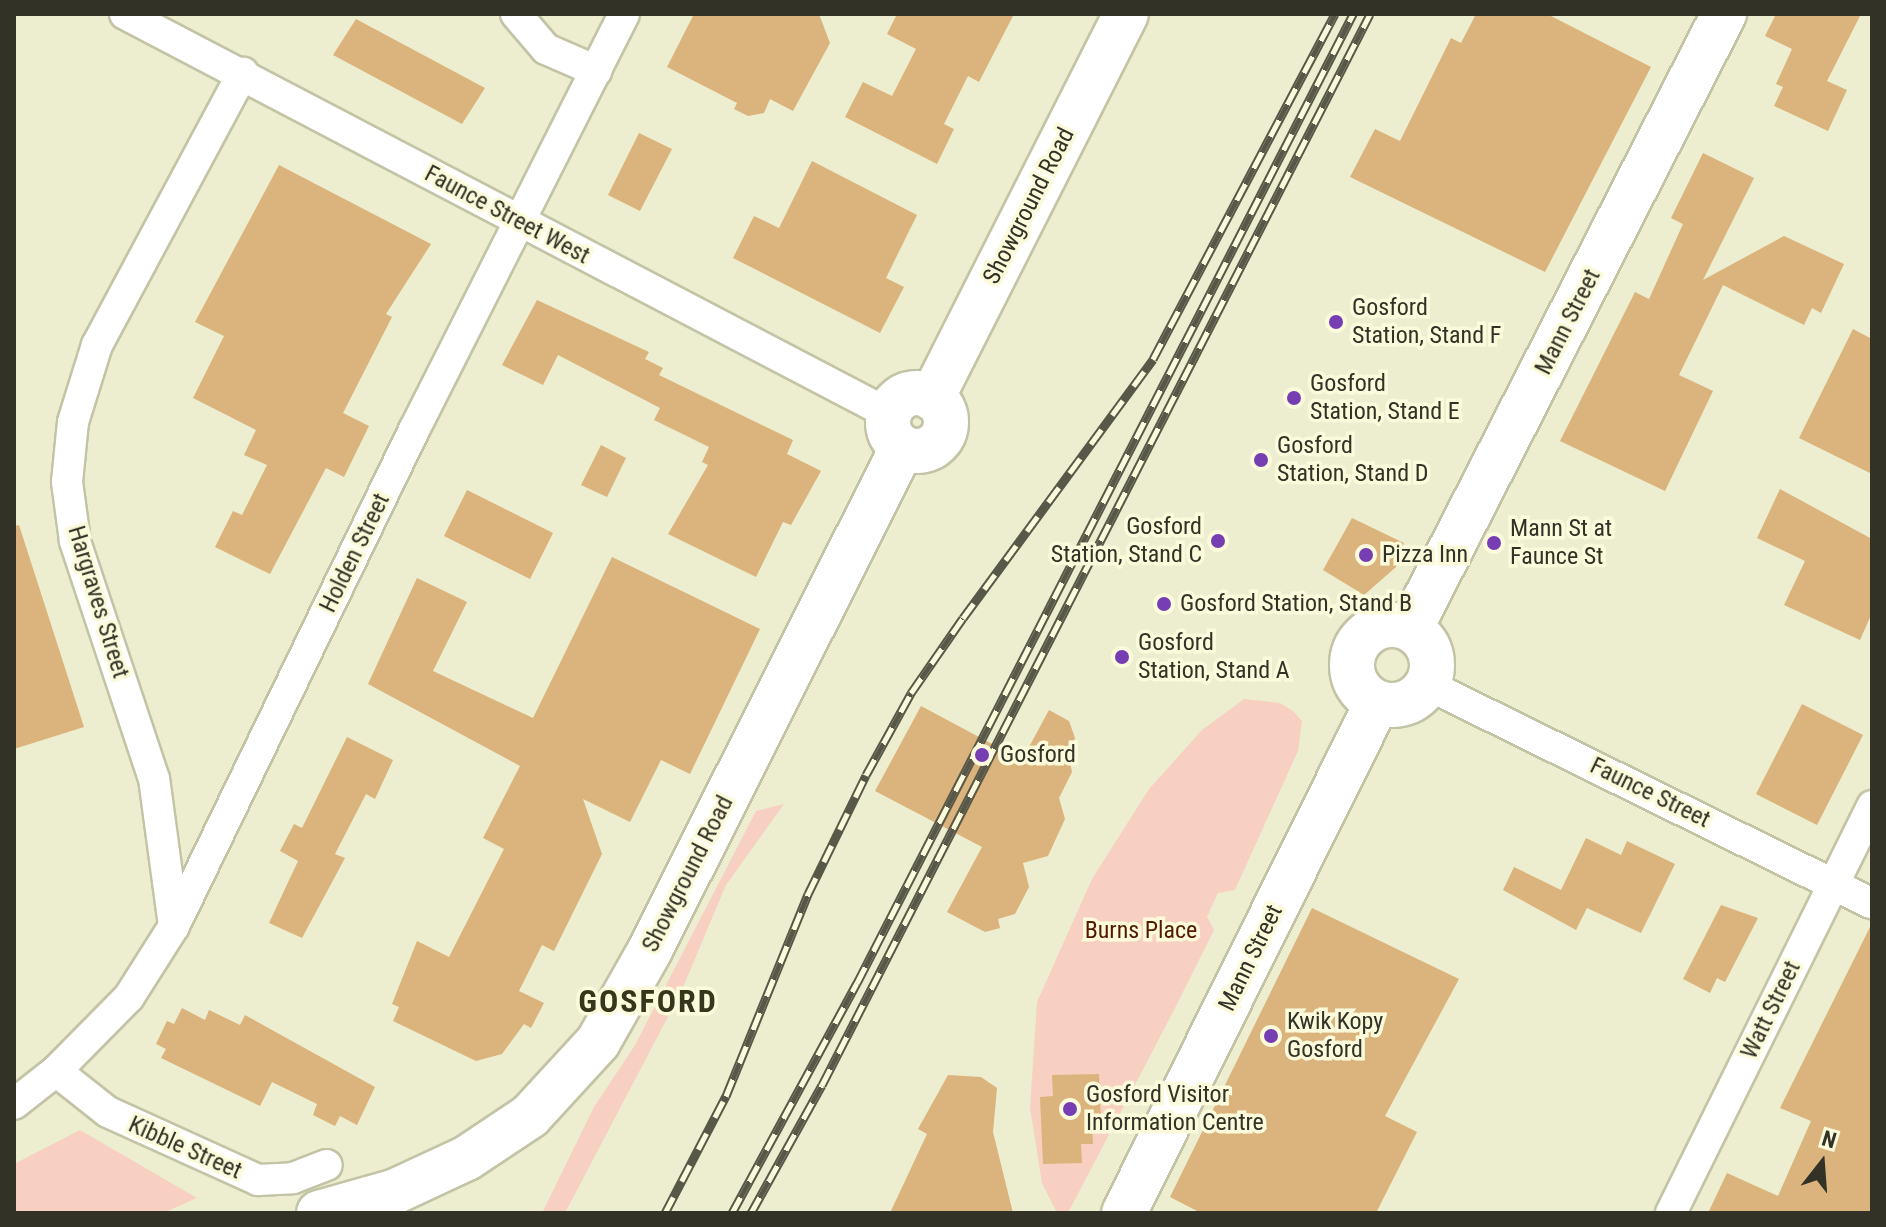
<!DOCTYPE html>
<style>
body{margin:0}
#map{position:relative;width:1886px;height:1227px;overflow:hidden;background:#edeecf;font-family:"Roboto Condensed",sans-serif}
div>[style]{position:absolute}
.green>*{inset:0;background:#f7d0c1}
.building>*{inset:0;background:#dbb37c}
.roads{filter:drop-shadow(2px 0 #c3c3a6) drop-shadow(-2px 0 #c3c3a6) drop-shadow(0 2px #c3c3a6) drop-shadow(0 -2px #c3c3a6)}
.street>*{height:30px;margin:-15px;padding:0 15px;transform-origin:15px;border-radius:15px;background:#fff}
.secondary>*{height:44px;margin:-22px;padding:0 22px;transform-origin:22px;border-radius:22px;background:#fff}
.secondary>.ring{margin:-22px;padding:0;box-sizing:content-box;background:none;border:44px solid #fff;border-radius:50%}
.primary>*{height:44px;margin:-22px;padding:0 22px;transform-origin:22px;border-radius:22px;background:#fff}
.primary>.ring{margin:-22px;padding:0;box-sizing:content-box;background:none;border:44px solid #fff;border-radius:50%}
.rail>*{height:9px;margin-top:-4.5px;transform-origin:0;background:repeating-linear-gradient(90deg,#fbfbdc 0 18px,#585848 0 36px);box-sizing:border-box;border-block:2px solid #585848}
.dots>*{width:22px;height:22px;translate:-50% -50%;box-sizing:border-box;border:4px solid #fbfbdc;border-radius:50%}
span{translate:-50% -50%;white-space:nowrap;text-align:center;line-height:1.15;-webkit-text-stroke:7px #fbfbdc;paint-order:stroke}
.street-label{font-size:24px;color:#323226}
.poi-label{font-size:24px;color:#323226}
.left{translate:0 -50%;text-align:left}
.right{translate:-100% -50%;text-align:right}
.park-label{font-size:24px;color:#531a00}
.district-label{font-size:32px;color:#36361d;font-weight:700;letter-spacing:2px}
.frame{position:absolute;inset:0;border:16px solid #323226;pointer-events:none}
.north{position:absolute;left:1782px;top:1123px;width:80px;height:80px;-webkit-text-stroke:6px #fbfbdc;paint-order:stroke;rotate:17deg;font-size:22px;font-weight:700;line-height:32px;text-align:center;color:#323226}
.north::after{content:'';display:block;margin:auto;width:28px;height:36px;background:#323226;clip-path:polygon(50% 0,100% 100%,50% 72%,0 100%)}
</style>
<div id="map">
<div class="green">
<div style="clip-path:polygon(1244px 699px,1280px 703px,1293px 711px,1302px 721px,1298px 751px,1235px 890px,1218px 893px,1207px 917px,1214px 930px,1173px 1012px,1068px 1213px,1057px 1213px,1042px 1183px,1030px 1108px,1037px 1002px,1092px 879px,1149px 789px,1202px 730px)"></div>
<div style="clip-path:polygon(784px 804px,726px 885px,681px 992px,565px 1213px,542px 1213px,594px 1107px,635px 1045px,756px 811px)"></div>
<div style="clip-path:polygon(80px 1130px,197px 1198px,163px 1213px,14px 1213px,14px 1164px)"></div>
</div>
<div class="building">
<div style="clip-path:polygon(694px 14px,819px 14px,830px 43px,793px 111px,770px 99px,764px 113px,748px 116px,734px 109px,737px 103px,667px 67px)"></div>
<div style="clip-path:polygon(897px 14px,1014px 14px,979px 82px,968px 76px,944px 124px,954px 129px,937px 164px,845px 117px,863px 82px,892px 96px,916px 49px,887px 34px)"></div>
<div style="clip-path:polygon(1476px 14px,1547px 14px,1651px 67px,1545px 272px,1350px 177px,1375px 129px,1400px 141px,1451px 38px,1461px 43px)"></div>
<div style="clip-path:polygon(1776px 14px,1861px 14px,1827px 81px,1847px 90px,1828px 131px,1774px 106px,1783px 87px,1776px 84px,1792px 49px,1765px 36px)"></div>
<div style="clip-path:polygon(356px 19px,485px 88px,462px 124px,333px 55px)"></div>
<div style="clip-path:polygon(639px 133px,672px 149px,640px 211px,608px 195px)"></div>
<div style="clip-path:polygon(1703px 153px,1754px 178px,1703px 280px,1784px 236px,1844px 264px,1821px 313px,1812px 308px,1804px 325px,1723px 285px,1679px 375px,1713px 391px,1665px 491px,1560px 441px,1635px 292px,1649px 299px,1683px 224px,1671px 218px)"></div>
<div style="clip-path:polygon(812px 161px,917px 215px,886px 278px,904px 287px,880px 333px,733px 258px,754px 216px,779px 228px)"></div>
<div style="clip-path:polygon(279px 165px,431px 244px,386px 314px,392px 317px,343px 413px,369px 426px,344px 477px,326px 468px,270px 574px,215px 547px,233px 511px,242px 515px,267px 465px,244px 455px,256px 430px,193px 398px,224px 336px,195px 322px)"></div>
<div style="clip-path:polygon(537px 300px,649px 352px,645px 359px,663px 368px,659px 375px,793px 440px,787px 454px,821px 471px,791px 525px,783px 522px,756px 577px,668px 534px,708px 465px,702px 462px,709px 447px,654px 420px,660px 408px,558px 355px,543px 385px,502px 365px)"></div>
<div style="clip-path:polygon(1853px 329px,1872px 339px,1872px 474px,1799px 438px)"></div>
<div style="clip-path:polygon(601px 445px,626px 458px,607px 497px,581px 485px)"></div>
<div style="clip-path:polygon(1780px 489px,1872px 539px,1872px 613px,1860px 640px,1784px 605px,1805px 561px,1757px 538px)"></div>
<div style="clip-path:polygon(467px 490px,553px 533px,530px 579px,444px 536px)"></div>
<div style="clip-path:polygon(1352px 518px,1404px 543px,1396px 567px,1364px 595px,1323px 570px)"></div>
<div style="clip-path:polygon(19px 525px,84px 727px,14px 749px,14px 526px)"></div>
<div style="clip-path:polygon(612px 557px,760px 629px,690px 774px,661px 760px,630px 822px,583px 799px,602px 854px,554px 951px,542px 945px,519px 991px,544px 1003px,531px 1028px,524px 1024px,502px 1054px,476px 1061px,393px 1021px,399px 1007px,392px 1004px,417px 941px,449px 957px,504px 849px,483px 838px,520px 766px,368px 684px,417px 578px,467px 602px,433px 671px,533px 718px)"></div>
<div style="clip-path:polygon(1802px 704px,1863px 735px,1817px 825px,1756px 794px)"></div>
<div style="clip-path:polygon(921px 706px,1022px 760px,1049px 710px,1069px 721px,1075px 738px,1068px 754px,1072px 772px,1059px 798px,1065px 819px,1048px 856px,1023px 863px,1029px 887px,1015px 914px,998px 919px,1000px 928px,985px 932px,947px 912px,982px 847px,875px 791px)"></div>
<div style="clip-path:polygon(347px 737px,393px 760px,375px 799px,366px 794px,335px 854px,345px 858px,302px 938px,269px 923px,298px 861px,280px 851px,294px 824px,302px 828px)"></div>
<div style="clip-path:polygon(1586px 838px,1621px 855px,1627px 841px,1675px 864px,1641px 933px,1587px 908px,1576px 930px,1503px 890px,1514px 867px,1561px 890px)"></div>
<div style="clip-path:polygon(1721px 905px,1758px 918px,1725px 982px,1717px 978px,1710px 993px,1683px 979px)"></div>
<div style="clip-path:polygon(1312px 908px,1459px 979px,1385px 1116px,1417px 1132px,1376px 1213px,1201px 1213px,1170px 1197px)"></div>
<div style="clip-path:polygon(1872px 923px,1872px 1213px,1708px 1213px,1727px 1173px,1778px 1196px,1811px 1121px,1780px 1108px)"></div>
<div style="clip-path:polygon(182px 1008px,205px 1020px,209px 1010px,240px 1025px,245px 1015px,375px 1087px,357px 1125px,340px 1116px,335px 1126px,313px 1115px,317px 1104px,272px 1082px,260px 1106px,161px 1058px,166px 1049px,156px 1044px,167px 1021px,174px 1024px)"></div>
<div style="clip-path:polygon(1099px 1074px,1101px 1122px,1092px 1122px,1093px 1144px,1081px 1144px,1082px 1163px,1043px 1164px,1040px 1097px,1053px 1096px,1052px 1075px)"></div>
<div style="clip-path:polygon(948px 1075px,981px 1077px,997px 1088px,993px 1132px,1013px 1213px,890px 1213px,927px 1134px,918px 1129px)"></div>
</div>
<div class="roads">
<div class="street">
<div style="left:125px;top:14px;width:862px;rotate:27.63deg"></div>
<div style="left:516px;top:14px;width:46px;rotate:49.4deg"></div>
<div style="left:546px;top:49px;width:55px;rotate:23.7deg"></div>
<div style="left:1428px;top:685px;width:495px;rotate:26.2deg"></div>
<div style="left:174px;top:926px;width:148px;rotate:-97.7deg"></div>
<div style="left:154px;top:779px;width:251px;rotate:-108.4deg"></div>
<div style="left:75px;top:541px;width:60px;rotate:-97.7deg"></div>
<div style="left:67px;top:482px;width:60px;rotate:-84.3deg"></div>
<div style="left:73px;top:422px;width:81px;rotate:-72.7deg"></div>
<div style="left:97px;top:345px;width:309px;rotate:-61.8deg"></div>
<div style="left:56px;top:1071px;width:66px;rotate:38.3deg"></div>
<div style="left:108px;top:1112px;width:165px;rotate:24.4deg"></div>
<div style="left:258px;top:1180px;width:35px;rotate:-3deg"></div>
<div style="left:293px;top:1178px;width:36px;rotate:-21deg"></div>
<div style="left:14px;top:1104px;width:53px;rotate:-38.2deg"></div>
<div style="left:56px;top:1071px;width:104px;rotate:-45.4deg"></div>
<div style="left:129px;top:997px;width:84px;rotate:-57.6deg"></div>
<div style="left:174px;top:926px;width:551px;rotate:-64.18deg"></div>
<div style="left:414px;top:430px;width:466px;rotate:-63.2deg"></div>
<div style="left:1671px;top:1213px;width:454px;rotate:-63.7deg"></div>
</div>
<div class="secondary">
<div class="ring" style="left:888px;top:393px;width:14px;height:14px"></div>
<div style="left:932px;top:398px;width:430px;rotate:-63.2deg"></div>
<div style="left:319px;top:1213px;width:80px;rotate:-15.9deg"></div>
<div style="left:396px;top:1191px;width:78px;rotate:-24.9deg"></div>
<div style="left:467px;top:1158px;width:76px;rotate:-33.7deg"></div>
<div style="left:530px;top:1116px;width:100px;rotate:-47.4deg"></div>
<div style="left:598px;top:1042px;width:106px;rotate:-60.5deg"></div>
<div style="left:650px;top:950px;width:562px;rotate:-63.34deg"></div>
</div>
<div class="primary">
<div class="ring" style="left:1352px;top:625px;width:36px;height:36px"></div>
<div style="left:1410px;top:629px;width:691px;rotate:-62.95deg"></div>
<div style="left:1124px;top:1213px;width:569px;rotate:-63.61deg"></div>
</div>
</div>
<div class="rail">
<div style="left:665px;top:1213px;width:132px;rotate:-62.5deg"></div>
<div style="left:726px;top:1096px;width:218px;rotate:-67.9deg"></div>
<div style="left:808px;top:894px;width:132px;rotate:-64deg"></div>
<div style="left:866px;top:775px;width:94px;rotate:-61.2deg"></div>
<div style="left:911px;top:693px;width:91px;rotate:-55.3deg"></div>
<div style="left:963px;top:618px;width:321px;rotate:-53.7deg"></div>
<div style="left:1153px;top:359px;width:390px;rotate:-62.2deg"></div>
<div style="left:732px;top:1213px;width:262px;rotate:-61.5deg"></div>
<div style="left:857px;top:983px;width:1089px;rotate:-62.89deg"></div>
<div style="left:751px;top:1213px;width:146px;rotate:-61deg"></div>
<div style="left:822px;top:1085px;width:1203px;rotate:-62.9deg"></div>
</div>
<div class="dots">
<div style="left:1336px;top:322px;background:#773db3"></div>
<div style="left:1294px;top:398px;background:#773db3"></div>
<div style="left:1261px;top:460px;background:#773db3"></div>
<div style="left:1218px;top:541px;background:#773db3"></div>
<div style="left:1494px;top:543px;background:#773db3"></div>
<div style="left:1366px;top:555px;background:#773db3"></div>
<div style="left:1164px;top:604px;background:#773db3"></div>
<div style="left:1122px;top:657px;background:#773db3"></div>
<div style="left:982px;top:755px;background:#773db3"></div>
<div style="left:1271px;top:1036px;background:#773db3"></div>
<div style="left:1070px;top:1109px;background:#773db3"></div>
</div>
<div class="street-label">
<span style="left:1029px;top:206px;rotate:-63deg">Showground Road</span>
<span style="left:507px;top:215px;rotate:28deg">Faunce Street West</span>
<span style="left:1568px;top:322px;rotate:-63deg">Mann Street</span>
<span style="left:355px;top:553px;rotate:-64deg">Holden Street</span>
<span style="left:98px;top:602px;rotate:73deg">Hargraves Street</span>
<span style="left:1650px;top:793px;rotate:26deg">Faunce Street</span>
<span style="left:688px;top:874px;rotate:-63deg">Showground Road</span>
<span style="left:1251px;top:958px;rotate:-64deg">Mann Street</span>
<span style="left:1771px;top:1010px;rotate:-64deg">Watt Street</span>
<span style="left:185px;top:1148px;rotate:24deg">Kibble Street</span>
</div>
<div class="poi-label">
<span class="left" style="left:1352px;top:322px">Gosford<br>Station, Stand F</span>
<span class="left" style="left:1310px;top:398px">Gosford<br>Station, Stand E</span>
<span class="left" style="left:1277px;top:460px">Gosford<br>Station, Stand D</span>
<span class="right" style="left:1202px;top:541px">Gosford<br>Station, Stand C</span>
<span class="left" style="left:1510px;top:543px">Mann St at<br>Faunce St</span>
<span class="left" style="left:1382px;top:555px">Pizza Inn</span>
<span class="left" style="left:1180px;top:604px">Gosford Station, Stand B</span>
<span class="left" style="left:1138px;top:657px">Gosford<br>Station, Stand A</span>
<span class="left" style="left:1000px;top:755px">Gosford</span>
<span class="left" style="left:1287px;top:1036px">Kwik Kopy<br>Gosford</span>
<span class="left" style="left:1086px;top:1109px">Gosford Visitor<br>Information Centre</span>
</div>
<div class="park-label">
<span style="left:1141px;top:931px">Burns Place</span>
</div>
<div class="district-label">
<span style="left:648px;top:1001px">GOSFORD</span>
</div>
<div class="frame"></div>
<div class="north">N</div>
</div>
